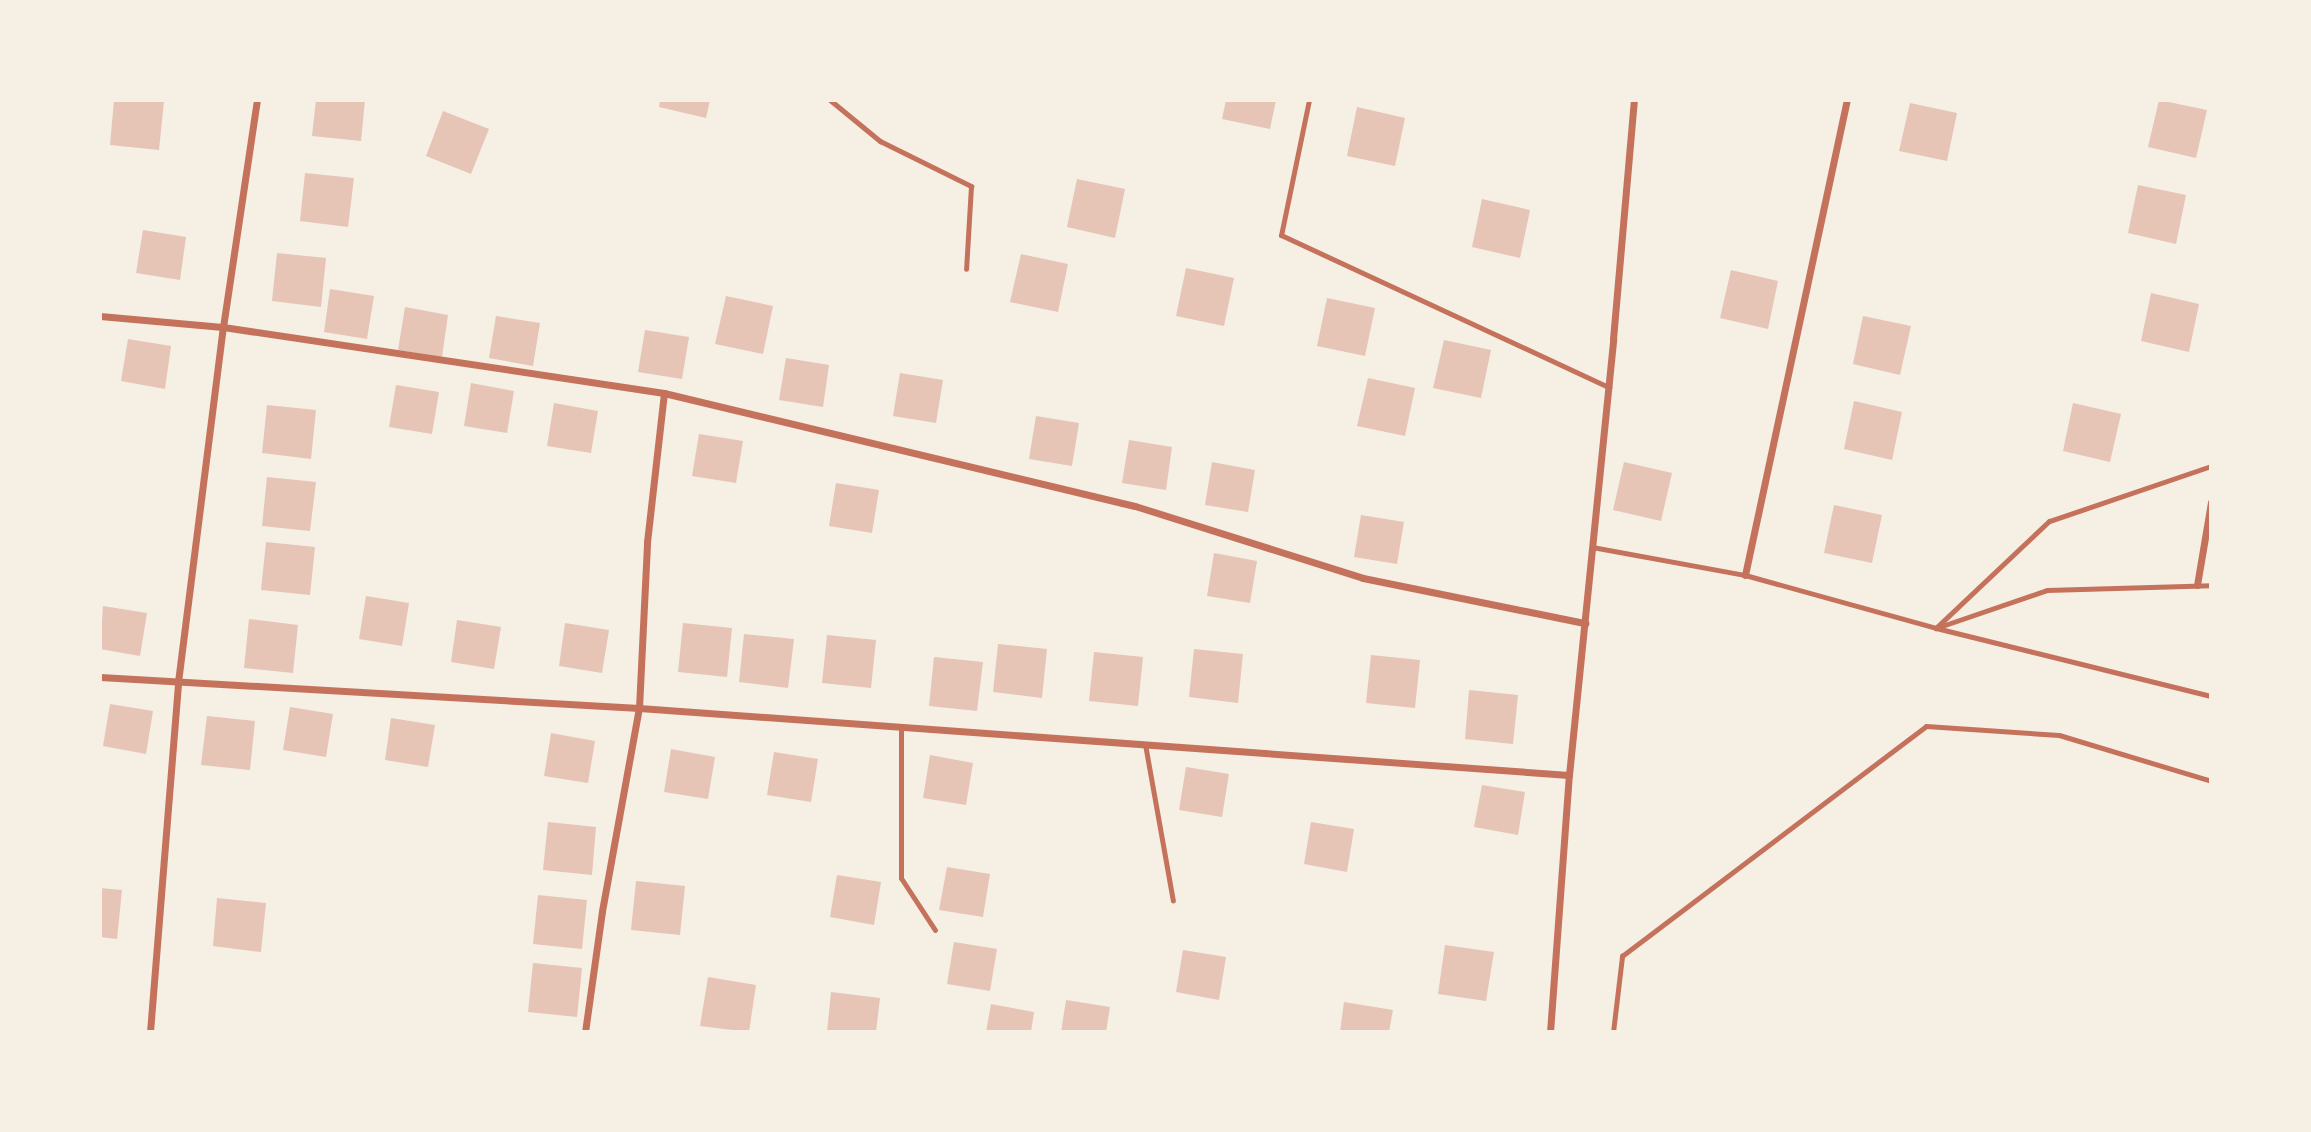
<!DOCTYPE html>
<style>
body{margin:0}
#map{position:relative;width:2311px;height:1132px;overflow:hidden;background:#f6efe4;font-family:"Roboto Condensed",sans-serif}
div>[style]{position:absolute}
.building>*{inset:0;background:#e6c5b7}
.service>*{height:5px;margin:-2.5px;padding:0 2.5px;transform-origin:2.5px;border-radius:2.5px;background:#c5725c}
.minor>*{height:7px;margin:-3.5px;padding:0 3.5px;transform-origin:3.5px;border-radius:3.5px;background:#c5725c}
span{translate:-50% -50%;white-space:nowrap;text-align:center;line-height:1.15;-webkit-text-stroke:6px #f6efe4;paint-order:stroke}
.frame{position:absolute;inset:0;border:102px solid #f6efe4;pointer-events:none}
</style>
<div id="map">
<div class="building">
<div style="clip-path:polygon(114px 100px,164px 101px,159px 150px,110px 145px)"></div>
<div style="clip-path:polygon(316px 100px,365px 100px,361px 141px,312px 136px)"></div>
<div style="clip-path:polygon(660px 100px,710px 100px,706px 118px,659px 107px)"></div>
<div style="clip-path:polygon(1226px 100px,1276px 100px,1270px 129px,1222px 119px)"></div>
<div style="clip-path:polygon(2159px 100px,2207px 110px,2196px 158px,2148px 147px)"></div>
<div style="clip-path:polygon(1910px 103px,1957px 113px,1947px 161px,1899px 151px)"></div>
<div style="clip-path:polygon(1357px 107px,1405px 118px,1395px 166px,1347px 156px)"></div>
<div style="clip-path:polygon(443px 111px,489px 129px,471px 174px,426px 156px)"></div>
<div style="clip-path:polygon(305px 173px,354px 178px,348px 227px,300px 221px)"></div>
<div style="clip-path:polygon(1077px 179px,1125px 189px,1115px 238px,1067px 227px)"></div>
<div style="clip-path:polygon(2138px 185px,2186px 195px,2176px 244px,2128px 233px)"></div>
<div style="clip-path:polygon(1482px 199px,1530px 210px,1520px 258px,1472px 247px)"></div>
<div style="clip-path:polygon(143px 230px,186px 237px,180px 280px,136px 273px)"></div>
<div style="clip-path:polygon(277px 253px,326px 258px,321px 307px,272px 301px)"></div>
<div style="clip-path:polygon(1021px 254px,1068px 264px,1058px 312px,1010px 302px)"></div>
<div style="clip-path:polygon(1186px 268px,1234px 278px,1224px 326px,1176px 316px)"></div>
<div style="clip-path:polygon(1731px 270px,1778px 281px,1768px 329px,1720px 318px)"></div>
<div style="clip-path:polygon(330px 289px,374px 296px,367px 339px,324px 332px)"></div>
<div style="clip-path:polygon(2151px 293px,2199px 304px,2189px 352px,2141px 341px)"></div>
<div style="clip-path:polygon(726px 296px,773px 306px,763px 354px,715px 344px)"></div>
<div style="clip-path:polygon(1327px 298px,1375px 308px,1365px 356px,1317px 346px)"></div>
<div style="clip-path:polygon(405px 307px,448px 315px,442px 357px,398px 350px)"></div>
<div style="clip-path:polygon(496px 316px,540px 323px,533px 366px,489px 358px)"></div>
<div style="clip-path:polygon(1863px 316px,1911px 326px,1900px 375px,1853px 364px)"></div>
<div style="clip-path:polygon(645px 330px,689px 337px,682px 379px,638px 372px)"></div>
<div style="clip-path:polygon(128px 339px,171px 346px,165px 389px,121px 381px)"></div>
<div style="clip-path:polygon(1444px 340px,1491px 350px,1481px 398px,1433px 388px)"></div>
<div style="clip-path:polygon(786px 358px,829px 365px,823px 407px,779px 400px)"></div>
<div style="clip-path:polygon(900px 373px,943px 380px,936px 423px,893px 416px)"></div>
<div style="clip-path:polygon(1368px 378px,1415px 388px,1405px 436px,1357px 426px)"></div>
<div style="clip-path:polygon(471px 383px,514px 391px,507px 433px,464px 426px)"></div>
<div style="clip-path:polygon(396px 385px,439px 392px,432px 434px,389px 427px)"></div>
<div style="clip-path:polygon(1854px 401px,1902px 412px,1892px 460px,1844px 449px)"></div>
<div style="clip-path:polygon(554px 403px,598px 411px,591px 453px,547px 446px)"></div>
<div style="clip-path:polygon(2073px 403px,2121px 414px,2110px 462px,2063px 451px)"></div>
<div style="clip-path:polygon(267px 405px,316px 410px,311px 459px,262px 453px)"></div>
<div style="clip-path:polygon(1036px 416px,1079px 423px,1072px 466px,1029px 459px)"></div>
<div style="clip-path:polygon(699px 434px,743px 441px,736px 483px,692px 476px)"></div>
<div style="clip-path:polygon(1129px 440px,1172px 447px,1166px 490px,1122px 483px)"></div>
<div style="clip-path:polygon(1212px 462px,1255px 470px,1248px 512px,1205px 505px)"></div>
<div style="clip-path:polygon(1624px 462px,1672px 473px,1661px 521px,1613px 510px)"></div>
<div style="clip-path:polygon(267px 477px,316px 482px,310px 531px,262px 526px)"></div>
<div style="clip-path:polygon(836px 483px,879px 490px,872px 533px,829px 526px)"></div>
<div style="clip-path:polygon(1834px 505px,1882px 515px,1872px 563px,1824px 553px)"></div>
<div style="clip-path:polygon(1361px 515px,1404px 522px,1397px 564px,1354px 557px)"></div>
<div style="clip-path:polygon(266px 542px,315px 547px,310px 595px,261px 590px)"></div>
<div style="clip-path:polygon(1214px 553px,1257px 561px,1250px 603px,1207px 596px)"></div>
<div style="clip-path:polygon(366px 596px,409px 603px,402px 646px,359px 639px)"></div>
<div style="clip-path:polygon(103px 606px,147px 613px,140px 656px,100px 649px)"></div>
<div style="clip-path:polygon(249px 619px,298px 625px,293px 673px,244px 668px)"></div>
<div style="clip-path:polygon(457px 620px,501px 627px,494px 669px,451px 662px)"></div>
<div style="clip-path:polygon(565px 623px,609px 630px,602px 673px,559px 666px)"></div>
<div style="clip-path:polygon(683px 623px,732px 628px,727px 677px,678px 672px)"></div>
<div style="clip-path:polygon(744px 634px,794px 639px,788px 688px,739px 682px)"></div>
<div style="clip-path:polygon(827px 635px,876px 640px,871px 688px,822px 683px)"></div>
<div style="clip-path:polygon(998px 644px,1047px 649px,1042px 698px,993px 692px)"></div>
<div style="clip-path:polygon(1194px 649px,1243px 654px,1238px 703px,1189px 697px)"></div>
<div style="clip-path:polygon(1094px 652px,1143px 657px,1138px 706px,1089px 701px)"></div>
<div style="clip-path:polygon(1371px 655px,1420px 660px,1415px 708px,1366px 703px)"></div>
<div style="clip-path:polygon(934px 657px,983px 662px,977px 711px,929px 706px)"></div>
<div style="clip-path:polygon(1469px 690px,1518px 695px,1513px 744px,1465px 739px)"></div>
<div style="clip-path:polygon(110px 704px,153px 711px,146px 754px,103px 746px)"></div>
<div style="clip-path:polygon(290px 707px,333px 714px,326px 757px,283px 750px)"></div>
<div style="clip-path:polygon(207px 716px,255px 721px,250px 770px,201px 765px)"></div>
<div style="clip-path:polygon(391px 718px,435px 725px,428px 767px,385px 760px)"></div>
<div style="clip-path:polygon(551px 733px,595px 741px,588px 783px,544px 776px)"></div>
<div style="clip-path:polygon(671px 749px,715px 757px,708px 799px,664px 792px)"></div>
<div style="clip-path:polygon(774px 752px,818px 759px,811px 802px,767px 795px)"></div>
<div style="clip-path:polygon(930px 755px,973px 763px,966px 805px,923px 798px)"></div>
<div style="clip-path:polygon(1186px 767px,1229px 774px,1222px 817px,1179px 810px)"></div>
<div style="clip-path:polygon(1482px 785px,1525px 792px,1518px 835px,1474px 827px)"></div>
<div style="clip-path:polygon(548px 822px,596px 827px,592px 875px,543px 870px)"></div>
<div style="clip-path:polygon(1311px 822px,1354px 829px,1347px 872px,1304px 864px)"></div>
<div style="clip-path:polygon(947px 867px,990px 874px,983px 917px,939px 910px)"></div>
<div style="clip-path:polygon(837px 875px,881px 882px,874px 925px,830px 917px)"></div>
<div style="clip-path:polygon(636px 881px,685px 886px,680px 935px,631px 930px)"></div>
<div style="clip-path:polygon(100px 888px,122px 890px,117px 939px,100px 937px)"></div>
<div style="clip-path:polygon(538px 895px,587px 900px,582px 949px,533px 944px)"></div>
<div style="clip-path:polygon(217px 898px,266px 903px,261px 952px,213px 946px)"></div>
<div style="clip-path:polygon(954px 942px,997px 949px,990px 991px,947px 984px)"></div>
<div style="clip-path:polygon(1445px 945px,1494px 952px,1486px 1001px,1438px 994px)"></div>
<div style="clip-path:polygon(1183px 950px,1226px 957px,1219px 1000px,1176px 992px)"></div>
<div style="clip-path:polygon(533px 963px,582px 968px,577px 1017px,528px 1012px)"></div>
<div style="clip-path:polygon(708px 977px,756px 985px,749px 1032px,700px 1026px)"></div>
<div style="clip-path:polygon(831px 992px,880px 998px,876px 1032px,827px 1032px)"></div>
<div style="clip-path:polygon(1066px 1000px,1110px 1007px,1106px 1032px,1061px 1032px)"></div>
<div style="clip-path:polygon(1344px 1002px,1393px 1010px,1389px 1032px,1340px 1032px)"></div>
<div style="clip-path:polygon(991px 1004px,1034px 1012px,1031px 1032px,986px 1032px)"></div>
</div>
<div class="service">
<div style="left:830px;top:100px;width:65px;rotate:39.4deg"></div>
<div style="left:880px;top:141px;width:102px;rotate:26.3deg"></div>
<div style="left:971px;top:186px;width:83px;rotate:93.4deg"></div>
<div style="left:1309px;top:100px;width:138px;rotate:101.7deg"></div>
<div style="left:1281px;top:235px;width:362px;rotate:24.9deg"></div>
<div style="left:2211px;top:466px;width:171px;rotate:161.2deg"></div>
<div style="left:2049px;top:521px;width:156px;rotate:136.6deg"></div>
<div style="left:1936px;top:628px;width:117px;rotate:-18.9deg"></div>
<div style="left:2047px;top:590px;width:164px;rotate:-1.7deg"></div>
<div style="left:1592px;top:547px;width:156px;rotate:10.4deg"></div>
<div style="left:1745px;top:575px;width:198px;rotate:15.5deg"></div>
<div style="left:1936px;top:628px;width:283px;rotate:13.9deg"></div>
<div style="left:901px;top:727px;width:151px;rotate:90deg"></div>
<div style="left:901px;top:878px;width:62px;rotate:56.8deg"></div>
<div style="left:1145px;top:744px;width:159px;rotate:79.9deg"></div>
<div style="left:1613px;top:1032px;width:77px;rotate:-83.2deg"></div>
<div style="left:1622px;top:956px;width:381px;rotate:-37.1deg"></div>
<div style="left:1926px;top:726px;width:133px;rotate:3.9deg"></div>
<div style="left:2059px;top:735px;width:159px;rotate:16.8deg"></div>
</div>
<div class="minor">
<div style="left:100px;top:316px;width:123px;rotate:5.1deg"></div>
<div style="left:223px;top:327px;width:446px;rotate:8.5deg"></div>
<div style="left:664px;top:393px;width:484px;rotate:13.5deg"></div>
<div style="left:1135px;top:506px;width:239px;rotate:17.5deg"></div>
<div style="left:1363px;top:578px;width:227px;rotate:11.5deg"></div>
<div style="left:1745px;top:575px;width:486px;rotate:-77.9deg"></div>
<div style="left:2197px;top:585px;width:84px;rotate:-80.4deg"></div>
<div style="left:100px;top:677px;width:540px;rotate:3.29deg"></div>
<div style="left:639px;top:708px;width:932px;rotate:4.12deg"></div>
<div style="left:150px;top:1032px;width:351px;rotate:-85.4deg"></div>
<div style="left:178px;top:682px;width:358px;rotate:-82.8deg"></div>
<div style="left:223px;top:327px;width:230px;rotate:-81.5deg"></div>
<div style="left:585px;top:1032px;width:122px;rotate:-82deg"></div>
<div style="left:602px;top:911px;width:206px;rotate:-79.7deg"></div>
<div style="left:639px;top:708px;width:166px;rotate:-87.2deg"></div>
<div style="left:647px;top:542px;width:150px;rotate:-83.5deg"></div>
<div style="left:1550px;top:1032px;width:258px;rotate:-85.8deg"></div>
<div style="left:1569px;top:775px;width:438px;rotate:-84.2deg"></div>
<div style="left:1613px;top:339px;width:240px;rotate:-85deg"></div>
</div>
<div class="frame"></div>
</div>
